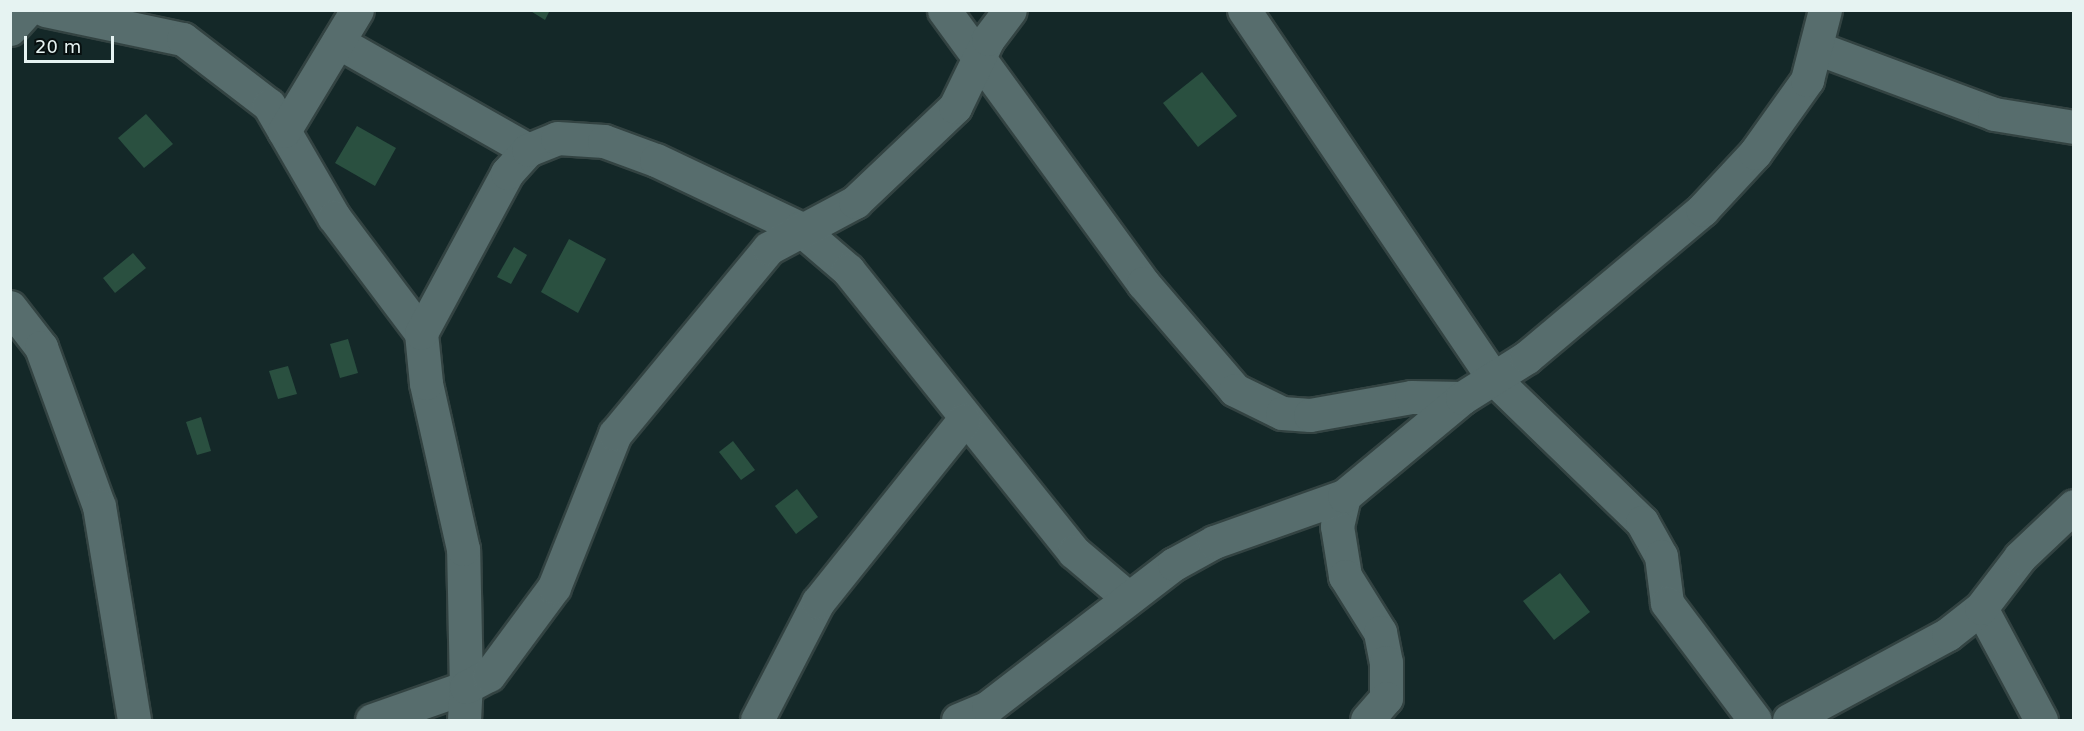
<!DOCTYPE html>
<style>
body{margin:0}
#map{position:relative;width:2084px;height:731px;overflow:hidden;background:#142828;font-family:"DejaVu Sans",sans-serif}
div>[style]{position:absolute}
.building>*{inset:0;background:#2a5040}
.roads{filter:drop-shadow(2px 0 #334342) drop-shadow(-2px 0 #334342) drop-shadow(0 2px #334342) drop-shadow(0 -2px #334342)}
.minor>*{height:33px;margin:-16.5px;padding:0 16.5px;transform-origin:16.5px;border-radius:16.5px;background:#576d6d}
span{translate:-50% -50%;white-space:nowrap;text-align:center;line-height:1.15;-webkit-text-stroke:4.5px #070f0f;paint-order:stroke}
.frame{position:absolute;inset:0;border:12px solid #e6f3f2;pointer-events:none}
.scale{position:absolute;left:24px;top:36px;width:90px;height:27px;box-sizing:border-box;border:3px solid #e6f3f2;border-top:0;padding-left:8px;font-size:18px;line-height:21px;white-space:nowrap;color:#e6f3f2;-webkit-text-stroke:4px #070f0f;paint-order:stroke}
</style>
<div id="map">
<div class="building">
<div style="clip-path:polygon(529px 10px,550px 10px,545px 20px)"></div>
<div style="clip-path:polygon(1202px 72px,1237px 116px,1198px 147px,1163px 103px)"></div>
<div style="clip-path:polygon(146px 114px,173px 144px,144px 168px,118px 138px)"></div>
<div style="clip-path:polygon(357px 126px,396px 148px,375px 186px,335px 163px)"></div>
<div style="clip-path:polygon(569px 239px,606px 259px,578px 313px,541px 292px)"></div>
<div style="clip-path:polygon(514px 247px,527px 255px,511px 284px,497px 277px)"></div>
<div style="clip-path:polygon(133px 253px,146px 268px,115px 293px,103px 278px)"></div>
<div style="clip-path:polygon(348px 339px,358px 373px,340px 378px,330px 344px)"></div>
<div style="clip-path:polygon(288px 366px,297px 394px,278px 399px,269px 371px)"></div>
<div style="clip-path:polygon(201px 417px,211px 451px,197px 455px,186px 422px)"></div>
<div style="clip-path:polygon(733px 441px,755px 470px,741px 480px,719px 452px)"></div>
<div style="clip-path:polygon(797px 489px,818px 517px,796px 534px,775px 506px)"></div>
<div style="clip-path:polygon(1560px 573px,1590px 612px,1554px 640px,1523px 601px)"></div>
</div>
<div class="roads">
<div class="minor">
<div style="left:45px;top:10px;width:141px;rotate:11.9deg"></div>
<div style="left:183px;top:39px;width:108px;rotate:37.5deg"></div>
<div style="left:269px;top:105px;width:129px;rotate:59.9deg"></div>
<div style="left:334px;top:217px;width:145px;rotate:53.1deg"></div>
<div style="left:944px;top:10px;width:338px;rotate:53.9deg"></div>
<div style="left:1143px;top:283px;width:141px;rotate:49.3deg"></div>
<div style="left:1235px;top:390px;width:52px;rotate:26.1deg"></div>
<div style="left:1282px;top:413px;width:28px;rotate:4deg"></div>
<div style="left:1310px;top:415px;width:103px;rotate:-10.1deg"></div>
<div style="left:1411px;top:397px;width:51px;rotate:1.1deg"></div>
<div style="left:1244px;top:10px;width:444px;rotate:55.9deg"></div>
<div style="left:1493px;top:378px;width:207px;rotate:44deg"></div>
<div style="left:1642px;top:522px;width:39px;rotate:61deg"></div>
<div style="left:1661px;top:556px;width:47px;rotate:82.7deg"></div>
<div style="left:1667px;top:603px;width:146px;rotate:53.1deg"></div>
<div style="left:10px;top:29px;width:25px;rotate:-48deg"></div>
<div style="left:338px;top:42px;width:219px;rotate:29.6deg"></div>
<div style="left:1817px;top:48px;width:189px;rotate:20.4deg"></div>
<div style="left:1994px;top:114px;width:81px;rotate:9.2deg"></div>
<div style="left:284px;top:131px;width:141px;rotate:-58.9deg"></div>
<div style="left:10px;top:307px;width:51px;rotate:52.2deg"></div>
<div style="left:41px;top:347px;width:169px;rotate:70deg"></div>
<div style="left:99px;top:506px;width:217px;rotate:80.7deg"></div>
<div style="left:1344px;top:496px;width:31px;rotate:103deg"></div>
<div style="left:1337px;top:526px;width:51px;rotate:80.9deg"></div>
<div style="left:1345px;top:576px;width:66px;rotate:58deg"></div>
<div style="left:1380px;top:632px;width:31px;rotate:79deg"></div>
<div style="left:1386px;top:662px;width:36px;rotate:90deg"></div>
<div style="left:1386px;top:698px;width:29px;rotate:131deg"></div>
<div style="left:1981px;top:608px;width:127px;rotate:61.8deg"></div>
<div style="left:372px;top:720px;width:100px;rotate:-19.3deg"></div>
<div style="left:466px;top:687px;width:138px;rotate:-91.2deg"></div>
<div style="left:463px;top:549px;width:170px;rotate:-102.6deg"></div>
<div style="left:426px;top:383px;width:50px;rotate:-95.7deg"></div>
<div style="left:421px;top:333px;width:182px;rotate:-61.7deg"></div>
<div style="left:507px;top:173px;width:31px;rotate:-48deg"></div>
<div style="left:528px;top:150px;width:31px;rotate:-22deg"></div>
<div style="left:557px;top:138px;width:47px;rotate:3.7deg"></div>
<div style="left:604px;top:141px;width:55px;rotate:20.1deg"></div>
<div style="left:656px;top:160px;width:158px;rotate:25.4deg"></div>
<div style="left:799px;top:228px;width:65px;rotate:40.6deg"></div>
<div style="left:848px;top:270px;width:361px;rotate:51.3deg"></div>
<div style="left:1074px;top:552px;width:70px;rotate:40.3deg"></div>
<div style="left:464px;top:720px;width:33px;rotate:-87deg"></div>
<div style="left:466px;top:687px;width:26px;rotate:-28deg"></div>
<div style="left:489px;top:675px;width:109px;rotate:-53.5deg"></div>
<div style="left:554px;top:587px;width:165px;rotate:-68.3deg"></div>
<div style="left:615px;top:434px;width:241px;rotate:-50.4deg"></div>
<div style="left:769px;top:248px;width:98px;rotate:-28.1deg"></div>
<div style="left:855px;top:202px;width:138px;rotate:-43.5deg"></div>
<div style="left:955px;top:107px;width:76px;rotate:-64.1deg"></div>
<div style="left:988px;top:39px;width:36px;rotate:-53deg"></div>
<div style="left:757px;top:720px;width:133px;rotate:-62.7deg"></div>
<div style="left:818px;top:602px;width:233px;rotate:-51.3deg"></div>
<div style="left:958px;top:720px;width:33px;rotate:-23deg"></div>
<div style="left:988px;top:707px;width:235px;rotate:-37.6deg"></div>
<div style="left:1174px;top:564px;width:46px;rotate:-28.8deg"></div>
<div style="left:1214px;top:542px;width:138px;rotate:-19.5deg"></div>
<div style="left:1344px;top:496px;width:153px;rotate:-39.7deg"></div>
<div style="left:1462px;top:398px;width:77px;rotate:-32.2deg"></div>
<div style="left:1527px;top:357px;width:229px;rotate:-40deg"></div>
<div style="left:1702px;top:210px;width:78px;rotate:-47.1deg"></div>
<div style="left:1755px;top:153px;width:90px;rotate:-54.5deg"></div>
<div style="left:1807px;top:80px;width:72px;rotate:-75.6deg"></div>
<div style="left:1789px;top:720px;width:181px;rotate:-28.4deg"></div>
<div style="left:1948px;top:634px;width:42px;rotate:-38.2deg"></div>
<div style="left:1981px;top:608px;width:64px;rotate:-52.6deg"></div>
<div style="left:2020px;top:557px;width:74px;rotate:-43.4deg"></div>
</div>
</div>
<div class="frame"></div>
<div class="scale">20 m</div>
</div>
